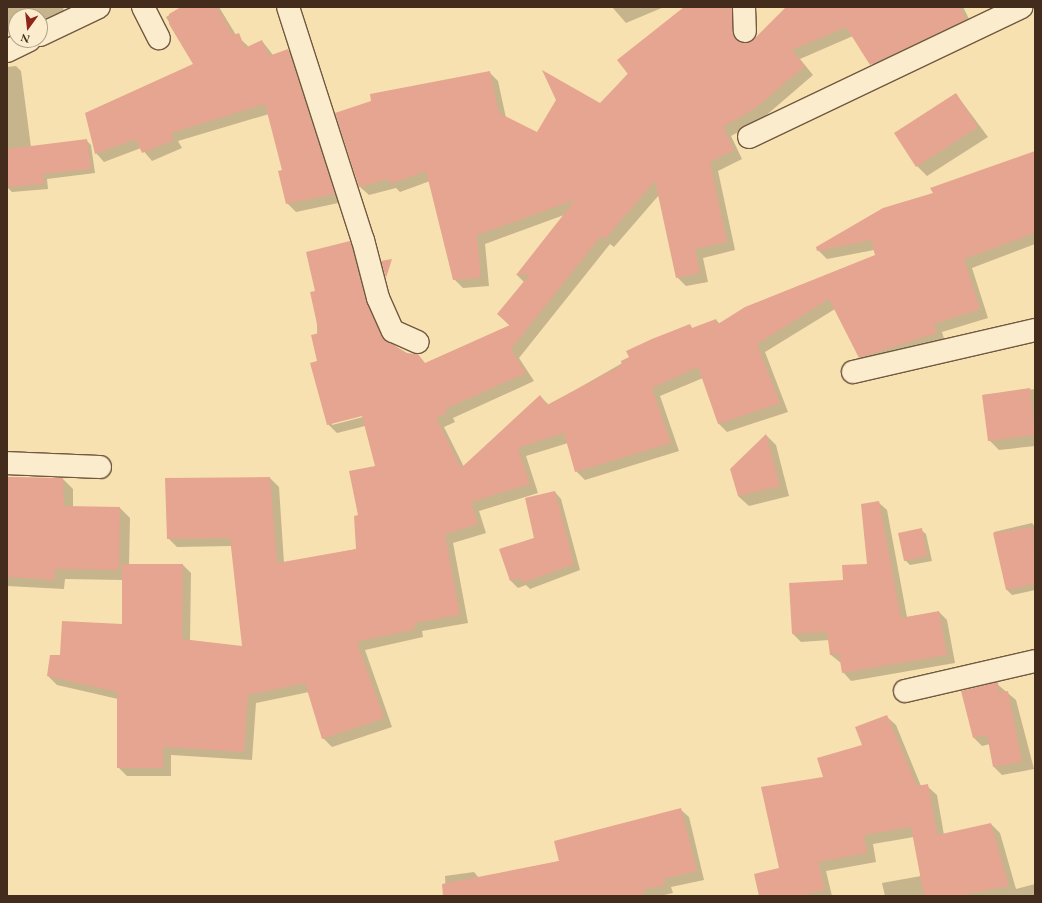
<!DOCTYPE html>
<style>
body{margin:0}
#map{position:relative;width:1042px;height:903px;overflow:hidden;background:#f8e1b0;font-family:"EB Garamond",serif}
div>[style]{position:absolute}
.shadow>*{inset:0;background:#0003}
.building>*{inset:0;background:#e5a590}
.roads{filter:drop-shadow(1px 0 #715941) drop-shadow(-1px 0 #715941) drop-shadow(0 1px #715941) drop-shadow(0 -1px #715941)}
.minor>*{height:22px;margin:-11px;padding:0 11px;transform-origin:11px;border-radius:11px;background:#faeccc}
span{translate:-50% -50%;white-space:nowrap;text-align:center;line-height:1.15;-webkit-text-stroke:3.5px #faeccc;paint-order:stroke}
.frame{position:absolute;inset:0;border:8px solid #442c1c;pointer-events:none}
.north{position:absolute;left:8px;top:8px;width:40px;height:40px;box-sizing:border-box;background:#faeccc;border:1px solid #b19f86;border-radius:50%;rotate:195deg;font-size:11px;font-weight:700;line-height:16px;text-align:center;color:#442c1c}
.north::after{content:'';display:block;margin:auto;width:14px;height:18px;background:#8f2418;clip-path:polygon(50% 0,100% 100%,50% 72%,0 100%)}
</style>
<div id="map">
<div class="shadow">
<div style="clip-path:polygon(7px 7px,63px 7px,66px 20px,40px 22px,40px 16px,16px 16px,16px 24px,7px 25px)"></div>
<div style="clip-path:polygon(183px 7px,219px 7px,236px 35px,249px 47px,262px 41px,273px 55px,288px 50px,296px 58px,343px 202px,296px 212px,287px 203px,284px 171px,269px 114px,178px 141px,182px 148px,152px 161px,141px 148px,104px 162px,96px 153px,194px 64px,166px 17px)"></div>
<div style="clip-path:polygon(612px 7px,664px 7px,626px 23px)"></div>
<div style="clip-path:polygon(evenodd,689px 7px,732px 7px,740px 17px,745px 45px,753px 42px,788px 7px,963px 7px,974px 29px,880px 73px,853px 36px,800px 59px,813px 75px,763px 118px,731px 136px,742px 159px,718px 171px,735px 250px,703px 258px,708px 282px,686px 286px,677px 277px,659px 195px,614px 247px,610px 244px,519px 358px,534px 381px,453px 418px,455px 422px,444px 427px,464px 467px,540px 396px,549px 405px,689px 325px,693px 329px,716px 320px,720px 324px,876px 256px,874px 250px,827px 259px,818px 250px,934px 193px,1035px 152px,1035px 244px,972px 268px,988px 318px,942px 332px,945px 342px,869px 366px,860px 357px,835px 309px,765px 352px,788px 412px,727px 432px,719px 424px,703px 378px,660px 396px,679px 451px,585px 480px,576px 471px,568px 443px,526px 456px,538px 493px,479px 511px,486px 533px,453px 543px,468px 623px,422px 631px,423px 637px,365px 650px,392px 727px,332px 747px,323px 738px,309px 692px,256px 703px,252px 760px,171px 755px,171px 776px,127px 776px,118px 767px,118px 699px,57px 685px,48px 676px,61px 656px,123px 625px,123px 580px,65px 579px,64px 589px,7px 586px,7px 477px,63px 479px,73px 489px,73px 507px,120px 508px,130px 518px,129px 565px,183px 565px,191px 573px,190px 641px,243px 647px,232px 546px,177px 547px,168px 538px,270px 478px,279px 487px,284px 563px,357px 549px,359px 516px,376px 466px,365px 426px,337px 433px,328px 424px,318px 361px,316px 292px,350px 243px,359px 251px,374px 311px,388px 342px,426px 364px,510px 326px,498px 314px,524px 282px,517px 275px,564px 215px,485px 244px,489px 286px,463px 288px,454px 279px,430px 181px,400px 192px,396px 188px,369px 195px,360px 187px,336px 113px,489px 72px,498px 81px,506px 118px,538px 133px,600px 104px,689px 7px,367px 414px,367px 416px,332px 425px,332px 422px,367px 414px)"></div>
<div style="clip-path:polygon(16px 66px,21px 71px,31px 147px,86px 140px,91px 145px,95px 173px,47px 179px,48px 189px,12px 192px,7px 187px,7px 67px)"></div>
<div style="clip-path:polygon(956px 94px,988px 137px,927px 176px,917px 166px)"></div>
<div style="clip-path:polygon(1035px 389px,1035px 446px,999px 450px,989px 440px,983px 395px)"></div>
<div style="clip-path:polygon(766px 435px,776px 445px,789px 496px,749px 506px,738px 496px)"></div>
<div style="clip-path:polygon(555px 492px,561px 499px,580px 570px,530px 589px,526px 585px,518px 588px,511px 581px,501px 549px,535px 538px)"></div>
<div style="clip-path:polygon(878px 502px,887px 510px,907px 617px,939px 612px,947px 620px,955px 663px,851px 681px,843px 672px,841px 663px,831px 655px,829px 640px,801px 642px,793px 634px,844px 581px,868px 565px)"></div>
<div style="clip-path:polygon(1032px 523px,1035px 527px,1035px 590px,1012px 595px,1007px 590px,994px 532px)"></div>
<div style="clip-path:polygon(921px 530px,926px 534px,932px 561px,910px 565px,905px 560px)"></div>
<div style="clip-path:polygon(997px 684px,1016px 700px,1034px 769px,1002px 775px,994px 767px,990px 744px,982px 746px,974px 738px)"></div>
<div style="clip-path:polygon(886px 716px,896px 725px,921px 786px,927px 786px,937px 795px,944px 835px,991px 824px,1000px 833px,1016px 889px,1035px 884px,1035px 896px,885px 896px,882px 883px,921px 876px,914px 837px,873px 844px,876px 862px,826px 871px,832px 896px,760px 896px,781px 868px,824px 777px,864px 746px)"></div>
<div style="clip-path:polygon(680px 809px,689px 817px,704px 880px,671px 887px,673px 893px,660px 896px,446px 896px,445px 876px,474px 872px,479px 878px,560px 861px)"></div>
</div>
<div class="building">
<div style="clip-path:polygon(181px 7px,217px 7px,233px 35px,239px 33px,245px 48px,262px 40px,269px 56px,288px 49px,335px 194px,286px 204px,278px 171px,282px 170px,265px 104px,171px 133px,174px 140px,142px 153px,136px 139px,95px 154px,85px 113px,193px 64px,169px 24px,169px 14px)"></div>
<div style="clip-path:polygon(684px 7px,732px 7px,734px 37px,745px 43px,752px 41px,786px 7px,960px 7px,966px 20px,870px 65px,846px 27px,792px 50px,805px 66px,754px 109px,723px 127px,734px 150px,710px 162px,727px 242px,695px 249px,700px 273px,676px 278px,655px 181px,605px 239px,601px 236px,511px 349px,526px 373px,445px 409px,447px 413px,436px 418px,461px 468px,540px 395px,547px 405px,622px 365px,621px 361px,629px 357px,626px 351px,652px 339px,690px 324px,692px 328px,716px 319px,718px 324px,745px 307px,875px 255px,871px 240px,817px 251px,816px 247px,883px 208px,933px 193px,930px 188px,1035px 151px,1035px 233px,964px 259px,980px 309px,934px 324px,937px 333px,859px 358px,829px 299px,757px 344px,780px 403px,718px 424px,698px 367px,652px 388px,671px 443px,575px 472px,564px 433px,518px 448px,530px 484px,471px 502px,478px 524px,445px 534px,460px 615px,414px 623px,415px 629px,357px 642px,384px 718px,322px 739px,305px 683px,248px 695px,244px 752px,163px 747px,163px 768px,117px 768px,117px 692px,47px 676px,50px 655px,60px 655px,62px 621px,122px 624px,122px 564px,183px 564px,182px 639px,242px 646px,230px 538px,167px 539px,165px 478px,270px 477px,277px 563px,356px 549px,354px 516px,358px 515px,349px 471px,375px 466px,362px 416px,327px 425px,310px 363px,317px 361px,311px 335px,319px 333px,310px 292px,315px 291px,306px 252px,350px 241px,366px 301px,382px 336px,405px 353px,418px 354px,425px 363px,510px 325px,497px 314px,530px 274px,516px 275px,575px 200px,477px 235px,481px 278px,453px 280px,426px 171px,391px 184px,389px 179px,359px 187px,335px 113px,371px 101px,370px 94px,490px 71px,499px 113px,537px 132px,556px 100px,542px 70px,600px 103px,628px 74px,617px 60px)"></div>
<div style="clip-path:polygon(956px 93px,978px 127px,916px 167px,894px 133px)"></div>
<div style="clip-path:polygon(87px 139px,91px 169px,43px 174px,44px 184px,7px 187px,7px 149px)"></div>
<div style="clip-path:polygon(392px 259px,386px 278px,381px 261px)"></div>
<div style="clip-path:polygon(1030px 388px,1035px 435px,988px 441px,982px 395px)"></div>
<div style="clip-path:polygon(766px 434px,780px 486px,738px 496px,730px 469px)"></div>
<div style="clip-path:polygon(7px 477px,63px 478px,64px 506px,120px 507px,119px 570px,55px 569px,54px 580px,7px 577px)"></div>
<div style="clip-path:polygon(555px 491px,574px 564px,522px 583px,521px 578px,510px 581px,499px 549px,534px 538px,525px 498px)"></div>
<div style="clip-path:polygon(879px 501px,901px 618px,939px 611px,947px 655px,842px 673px,839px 654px,830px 655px,827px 632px,792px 634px,789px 583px,843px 580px,842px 565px,867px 564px,861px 504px)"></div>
<div style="clip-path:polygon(1033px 527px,1035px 584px,1006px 590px,993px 533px)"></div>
<div style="clip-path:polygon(922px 528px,927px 556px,904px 561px,898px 533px)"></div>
<div style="clip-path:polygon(998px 682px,999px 693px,1008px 691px,1022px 762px,993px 767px,987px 735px,973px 738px,961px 691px)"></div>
<div style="clip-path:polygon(887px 715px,917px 786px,928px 784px,937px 835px,991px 823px,1009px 886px,959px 896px,924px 896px,911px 827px,864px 835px,867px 853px,818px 862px,825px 890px,801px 896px,759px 896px,754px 874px,779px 868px,761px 787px,823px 777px,817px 758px,862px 745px,855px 727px)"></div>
<div style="clip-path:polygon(681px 808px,697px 871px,664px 879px,665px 885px,643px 890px,645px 896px,443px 896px,442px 884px,559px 861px,554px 841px)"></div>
</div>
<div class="roads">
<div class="minor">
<div style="left:143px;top:7px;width:35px;rotate:63deg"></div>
<div style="left:288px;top:7px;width:245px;rotate:72.2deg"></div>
<div style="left:363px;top:240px;width:60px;rotate:75.5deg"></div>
<div style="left:378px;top:298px;width:36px;rotate:66deg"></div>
<div style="left:393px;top:331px;width:27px;rotate:24deg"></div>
<div style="left:744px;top:7px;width:24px;rotate:88deg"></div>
<div style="left:40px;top:35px;width:65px;rotate:-25.4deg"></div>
<div style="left:7px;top:51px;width:25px;rotate:-26deg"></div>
<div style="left:749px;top:137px;width:302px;rotate:-25.5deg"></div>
<div style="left:853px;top:372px;width:187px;rotate:-13deg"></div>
<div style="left:7px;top:463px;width:93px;rotate:2.5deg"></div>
<div style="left:905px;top:691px;width:133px;rotate:-13deg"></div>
</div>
</div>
<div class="frame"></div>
<div class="north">N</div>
</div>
